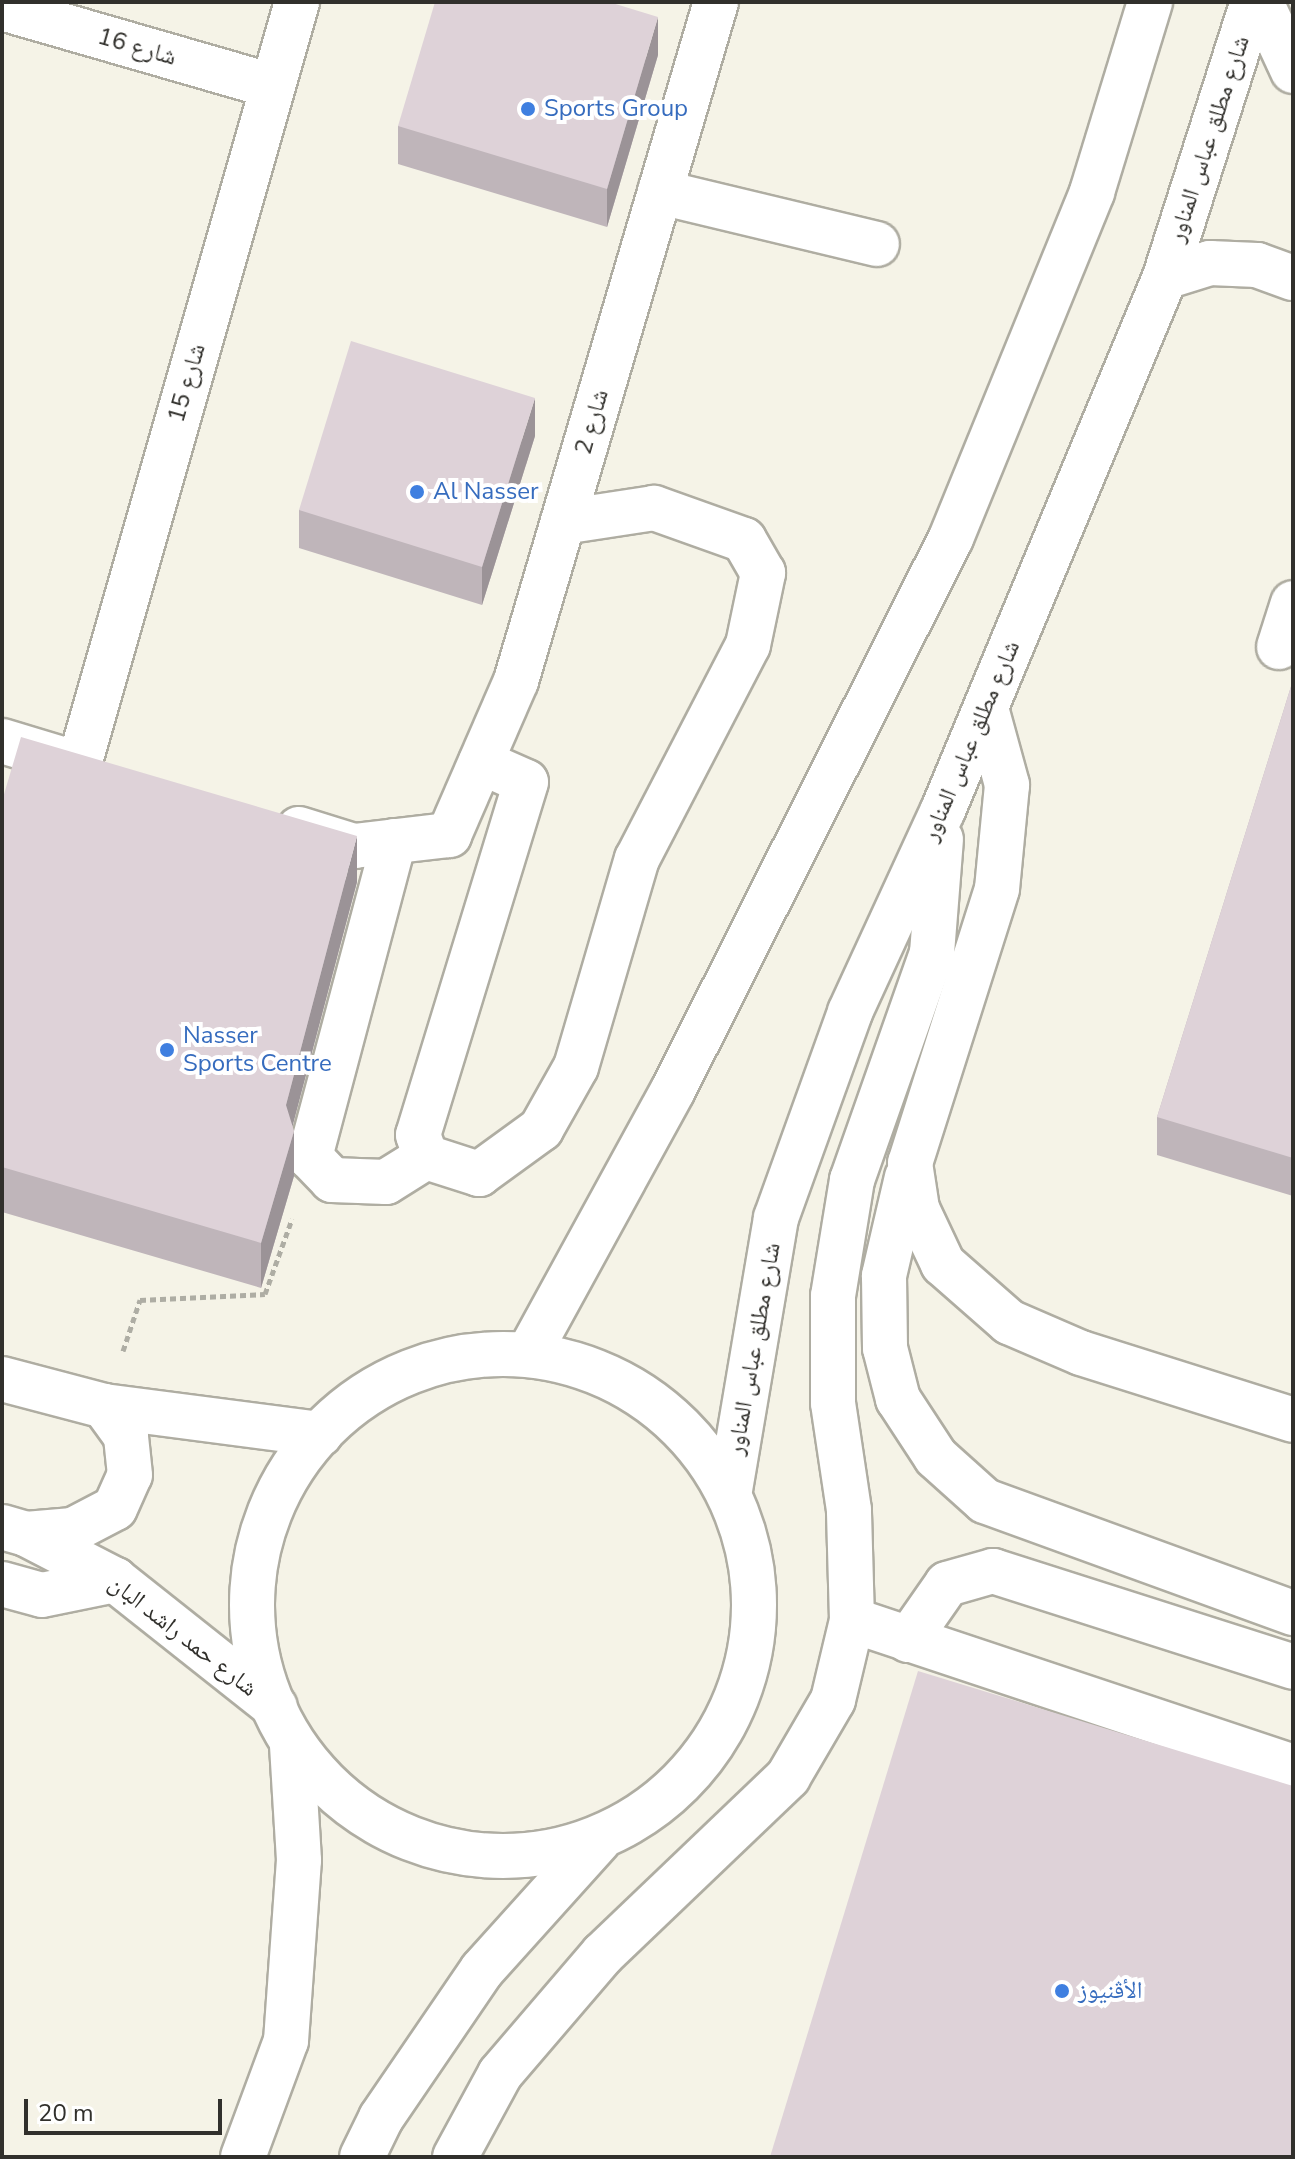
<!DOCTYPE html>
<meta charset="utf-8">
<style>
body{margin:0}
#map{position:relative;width:1295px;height:2159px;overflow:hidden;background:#f5f3e7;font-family:"Nunito Sans","Noto Naskh Arabic",sans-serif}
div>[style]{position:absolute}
.path>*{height:5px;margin-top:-2.5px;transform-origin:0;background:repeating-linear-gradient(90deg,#aeada4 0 6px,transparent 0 10px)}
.roads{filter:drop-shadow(2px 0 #afada2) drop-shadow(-2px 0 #afada2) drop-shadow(0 2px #afada2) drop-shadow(0 -2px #afada2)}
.minor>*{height:44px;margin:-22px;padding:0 22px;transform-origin:22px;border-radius:22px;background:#fff}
.minor>.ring{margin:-22px;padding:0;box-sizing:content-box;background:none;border:44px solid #fff;border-radius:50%}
.wall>*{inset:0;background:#bfb5ba}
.shaded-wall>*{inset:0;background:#9b9397}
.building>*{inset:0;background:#ded2d8}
.dots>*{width:22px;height:22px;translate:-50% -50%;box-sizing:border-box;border:4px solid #fff;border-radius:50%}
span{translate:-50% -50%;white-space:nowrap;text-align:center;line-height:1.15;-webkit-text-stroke:8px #fff;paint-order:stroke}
.street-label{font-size:24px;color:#31302c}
.shop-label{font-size:24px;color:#366cbe}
.left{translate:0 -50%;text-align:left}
.frame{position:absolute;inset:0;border:4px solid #31302c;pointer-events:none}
.scale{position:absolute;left:24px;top:2099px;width:198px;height:36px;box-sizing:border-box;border:4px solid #31302c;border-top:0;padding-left:10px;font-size:24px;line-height:28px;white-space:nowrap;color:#31302c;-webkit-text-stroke:6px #fff;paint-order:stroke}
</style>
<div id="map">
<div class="path">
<div style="left:123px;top:1351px;width:54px;rotate:-71.6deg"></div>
<div style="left:140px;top:1300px;width:125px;rotate:-2.7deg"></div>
<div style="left:265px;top:1294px;width:80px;rotate:-70.2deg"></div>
</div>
<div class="roads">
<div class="minor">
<div style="left:1261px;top:2px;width:76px;rotate:65.1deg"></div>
<div style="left:2px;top:8px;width:281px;rotate:16.1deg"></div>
<div style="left:660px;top:192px;width:223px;rotate:13.5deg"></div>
<div style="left:1165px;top:277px;width:47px;rotate:-17.3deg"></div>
<div style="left:1210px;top:263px;width:47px;rotate:2.4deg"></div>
<div style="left:1257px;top:265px;width:38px;rotate:20deg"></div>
<div style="left:1279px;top:647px;width:46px;rotate:-72.3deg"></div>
<div style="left:986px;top:708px;width:80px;rotate:74.7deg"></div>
<div style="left:1007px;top:785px;width:104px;rotate:95.5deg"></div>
<div style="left:997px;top:889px;width:287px;rotate:107.6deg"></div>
<div style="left:910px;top:1163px;width:47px;rotate:81.3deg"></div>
<div style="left:917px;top:1209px;width:61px;rotate:64.7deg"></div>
<div style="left:943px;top:1264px;width:88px;rotate:41.3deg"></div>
<div style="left:1009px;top:1322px;width:78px;rotate:23.3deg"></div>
<div style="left:1081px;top:1353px;width:222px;rotate:17.5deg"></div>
<div style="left:2px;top:741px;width:76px;rotate:16.8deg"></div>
<div style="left:481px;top:762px;width:49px;rotate:24deg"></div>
<div style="left:526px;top:782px;width:369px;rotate:107deg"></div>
<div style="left:418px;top:1135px;width:23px;rotate:70deg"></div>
<div style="left:426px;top:1157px;width:56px;rotate:17.8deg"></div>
<div style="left:479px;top:1174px;width:77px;rotate:-36deg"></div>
<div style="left:541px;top:1129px;width:71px;rotate:-60.6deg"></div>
<div style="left:576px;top:1067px;width:217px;rotate:-73.7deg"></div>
<div style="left:637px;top:859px;width:241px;rotate:-62.6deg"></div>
<div style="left:748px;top:645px;width:74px;rotate:-78.2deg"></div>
<div style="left:763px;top:573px;width:38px;rotate:-120deg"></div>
<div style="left:744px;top:540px;width:96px;rotate:-160.4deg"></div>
<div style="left:654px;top:508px;width:92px;rotate:171.3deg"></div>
<div style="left:79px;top:765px;width:794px;rotate:-74.05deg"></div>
<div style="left:299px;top:829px;width:58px;rotate:17.2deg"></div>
<div style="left:354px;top:846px;width:96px;rotate:-6.6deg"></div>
<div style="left:449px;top:835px;width:168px;rotate:-66.5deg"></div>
<div style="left:516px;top:681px;width:708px;rotate:-73.59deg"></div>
<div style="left:394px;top:841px;width:327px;rotate:104.9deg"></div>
<div style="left:310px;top:1157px;width:32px;rotate:46deg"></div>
<div style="left:332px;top:1180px;width:54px;rotate:2.1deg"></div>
<div style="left:386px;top:1182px;width:47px;rotate:-32deg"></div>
<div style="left:907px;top:1177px;width:102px;rotate:103.1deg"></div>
<div style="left:884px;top:1276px;width:72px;rotate:89.2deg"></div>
<div style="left:885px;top:1348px;width:53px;rotate:75.7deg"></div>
<div style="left:898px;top:1399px;width:69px;rotate:56.8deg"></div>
<div style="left:936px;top:1457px;width:66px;rotate:41.9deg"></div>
<div style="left:985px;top:1501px;width:328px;rotate:20deg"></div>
<div style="left:529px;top:1353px;width:300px;rotate:-61.3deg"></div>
<div style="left:673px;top:1090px;width:618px;rotate:-63.27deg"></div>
<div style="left:951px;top:538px;width:374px;rotate:-67.8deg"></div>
<div style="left:1092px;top:192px;width:199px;rotate:-73deg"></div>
<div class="ring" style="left:252px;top:1354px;width:458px;height:458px"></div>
<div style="left:2px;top:1379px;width:106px;rotate:14.8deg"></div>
<div style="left:104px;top:1406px;width:218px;rotate:7.4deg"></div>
<div style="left:730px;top:1490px;width:276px;rotate:-80.4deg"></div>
<div style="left:776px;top:1218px;width:219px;rotate:-70.2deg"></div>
<div style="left:850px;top:1012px;width:222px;rotate:-65.3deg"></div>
<div style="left:943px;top:810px;width:577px;rotate:-67.39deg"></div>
<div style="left:1165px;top:277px;width:289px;rotate:-72.3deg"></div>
<div style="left:2px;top:1527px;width:25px;rotate:16deg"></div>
<div style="left:26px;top:1534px;width:100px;rotate:27.3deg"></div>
<div style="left:115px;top:1580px;width:204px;rotate:38.4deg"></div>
<div style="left:26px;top:1534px;width:47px;rotate:-4.9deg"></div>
<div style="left:73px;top:1530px;width:47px;rotate:-27.6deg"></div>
<div style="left:115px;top:1508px;width:36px;rotate:-66deg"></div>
<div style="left:130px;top:1475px;width:39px;rotate:-96deg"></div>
<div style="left:126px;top:1436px;width:37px;rotate:-126deg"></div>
<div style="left:2px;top:1584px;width:41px;rotate:15.4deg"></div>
<div style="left:42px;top:1595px;width:75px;rotate:-11.6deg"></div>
<div style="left:852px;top:1620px;width:465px;rotate:18.4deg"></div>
<div style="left:908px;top:1640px;width:68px;rotate:-55.1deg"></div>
<div style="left:947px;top:1584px;width:48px;rotate:-15.8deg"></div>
<div style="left:993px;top:1571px;width:315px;rotate:17.7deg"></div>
<div style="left:243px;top:2157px;width:124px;rotate:-69.7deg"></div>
<div style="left:286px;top:2041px;width:181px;rotate:-85.9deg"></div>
<div style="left:299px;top:1860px;width:114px;rotate:-93.5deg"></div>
<div style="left:362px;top:2157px;width:43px;rotate:-64deg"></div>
<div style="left:381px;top:2118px;width:179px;rotate:-55.7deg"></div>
<div style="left:482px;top:1970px;width:175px;rotate:-48deg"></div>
<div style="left:455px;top:2157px;width:94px;rotate:-61.5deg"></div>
<div style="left:500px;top:2074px;width:158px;rotate:-49.4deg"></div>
<div style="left:603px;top:1954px;width:256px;rotate:-43.7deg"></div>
<div style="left:788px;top:1777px;width:89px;rotate:-59.7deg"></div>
<div style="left:833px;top:1700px;width:82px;rotate:-76.6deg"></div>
<div style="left:852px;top:1620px;width:110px;rotate:-91.6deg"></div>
<div style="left:849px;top:1510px;width:108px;rotate:-98.5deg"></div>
<div style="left:833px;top:1403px;width:107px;rotate:-90deg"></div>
<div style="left:833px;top:1296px;width:118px;rotate:-80.7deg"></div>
<div style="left:852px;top:1180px;width:241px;rotate:-70.6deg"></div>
<div style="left:932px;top:953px;width:114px;rotate:-85.5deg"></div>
</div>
</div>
<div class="wall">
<div style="clip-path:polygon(658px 55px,607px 227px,398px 164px,398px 126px)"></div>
<div style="clip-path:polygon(535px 436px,482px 605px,299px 548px,299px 510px)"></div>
<div style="clip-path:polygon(1293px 680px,1293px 1196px,1157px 1155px,1157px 1117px)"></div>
<div style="clip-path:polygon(2px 801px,357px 882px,292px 1126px,294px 1176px,261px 1288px,2px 1212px)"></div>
</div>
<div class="shaded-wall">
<div style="clip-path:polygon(658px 17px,658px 55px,607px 227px,607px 189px)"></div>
<div style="clip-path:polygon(535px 398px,535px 436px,482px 605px,482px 567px)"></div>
<div style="clip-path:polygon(357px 836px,357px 882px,286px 1151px,286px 1105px)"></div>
<div style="clip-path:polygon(294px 1131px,294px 1176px,261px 1288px,261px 1243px)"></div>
</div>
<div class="building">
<div style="clip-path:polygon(435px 2px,609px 2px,658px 17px,607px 189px,398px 126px)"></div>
<div style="clip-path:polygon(351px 341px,535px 398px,482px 567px,299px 510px)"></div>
<div style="clip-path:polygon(1293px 680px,1293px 1158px,1157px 1117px)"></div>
<div style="clip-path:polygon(21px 737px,357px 836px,286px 1105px,294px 1131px,261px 1243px,2px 1167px,2px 801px)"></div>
<div style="clip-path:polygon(918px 1671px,1293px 1786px,1293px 2157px,770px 2157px)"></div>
</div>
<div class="dots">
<div style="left:528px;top:109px;background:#3f7fe0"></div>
<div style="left:417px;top:492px;background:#3f7fe0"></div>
<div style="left:167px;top:1050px;background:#3f7fe0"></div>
<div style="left:1062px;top:1991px;background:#3f7fe0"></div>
</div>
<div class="street-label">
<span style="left:137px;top:47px;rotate:16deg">شارع 16</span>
<span style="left:1209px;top:139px;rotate:-72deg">شارع مطلق عباس المناور</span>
<span style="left:187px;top:383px;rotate:-74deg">شارع 15</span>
<span style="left:592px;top:422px;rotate:-74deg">شارع 2</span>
<span style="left:971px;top:741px;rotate:-67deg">شارع مطلق عباس المناور</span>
<span style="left:754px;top:1349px;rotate:-80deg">شارع مطلق عباس المناور</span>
<span style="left:183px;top:1636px;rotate:38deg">شارع حمد راشد البان</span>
</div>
<div class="shop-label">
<span class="left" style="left:544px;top:109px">Sports Group</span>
<span class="left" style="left:433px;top:492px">Al Nasser</span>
<span class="left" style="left:183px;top:1050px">Nasser<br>Sports Centre</span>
<span class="left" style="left:1078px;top:1991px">الأڤنيوز</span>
</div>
<div class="frame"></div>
<div class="scale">20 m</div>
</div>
